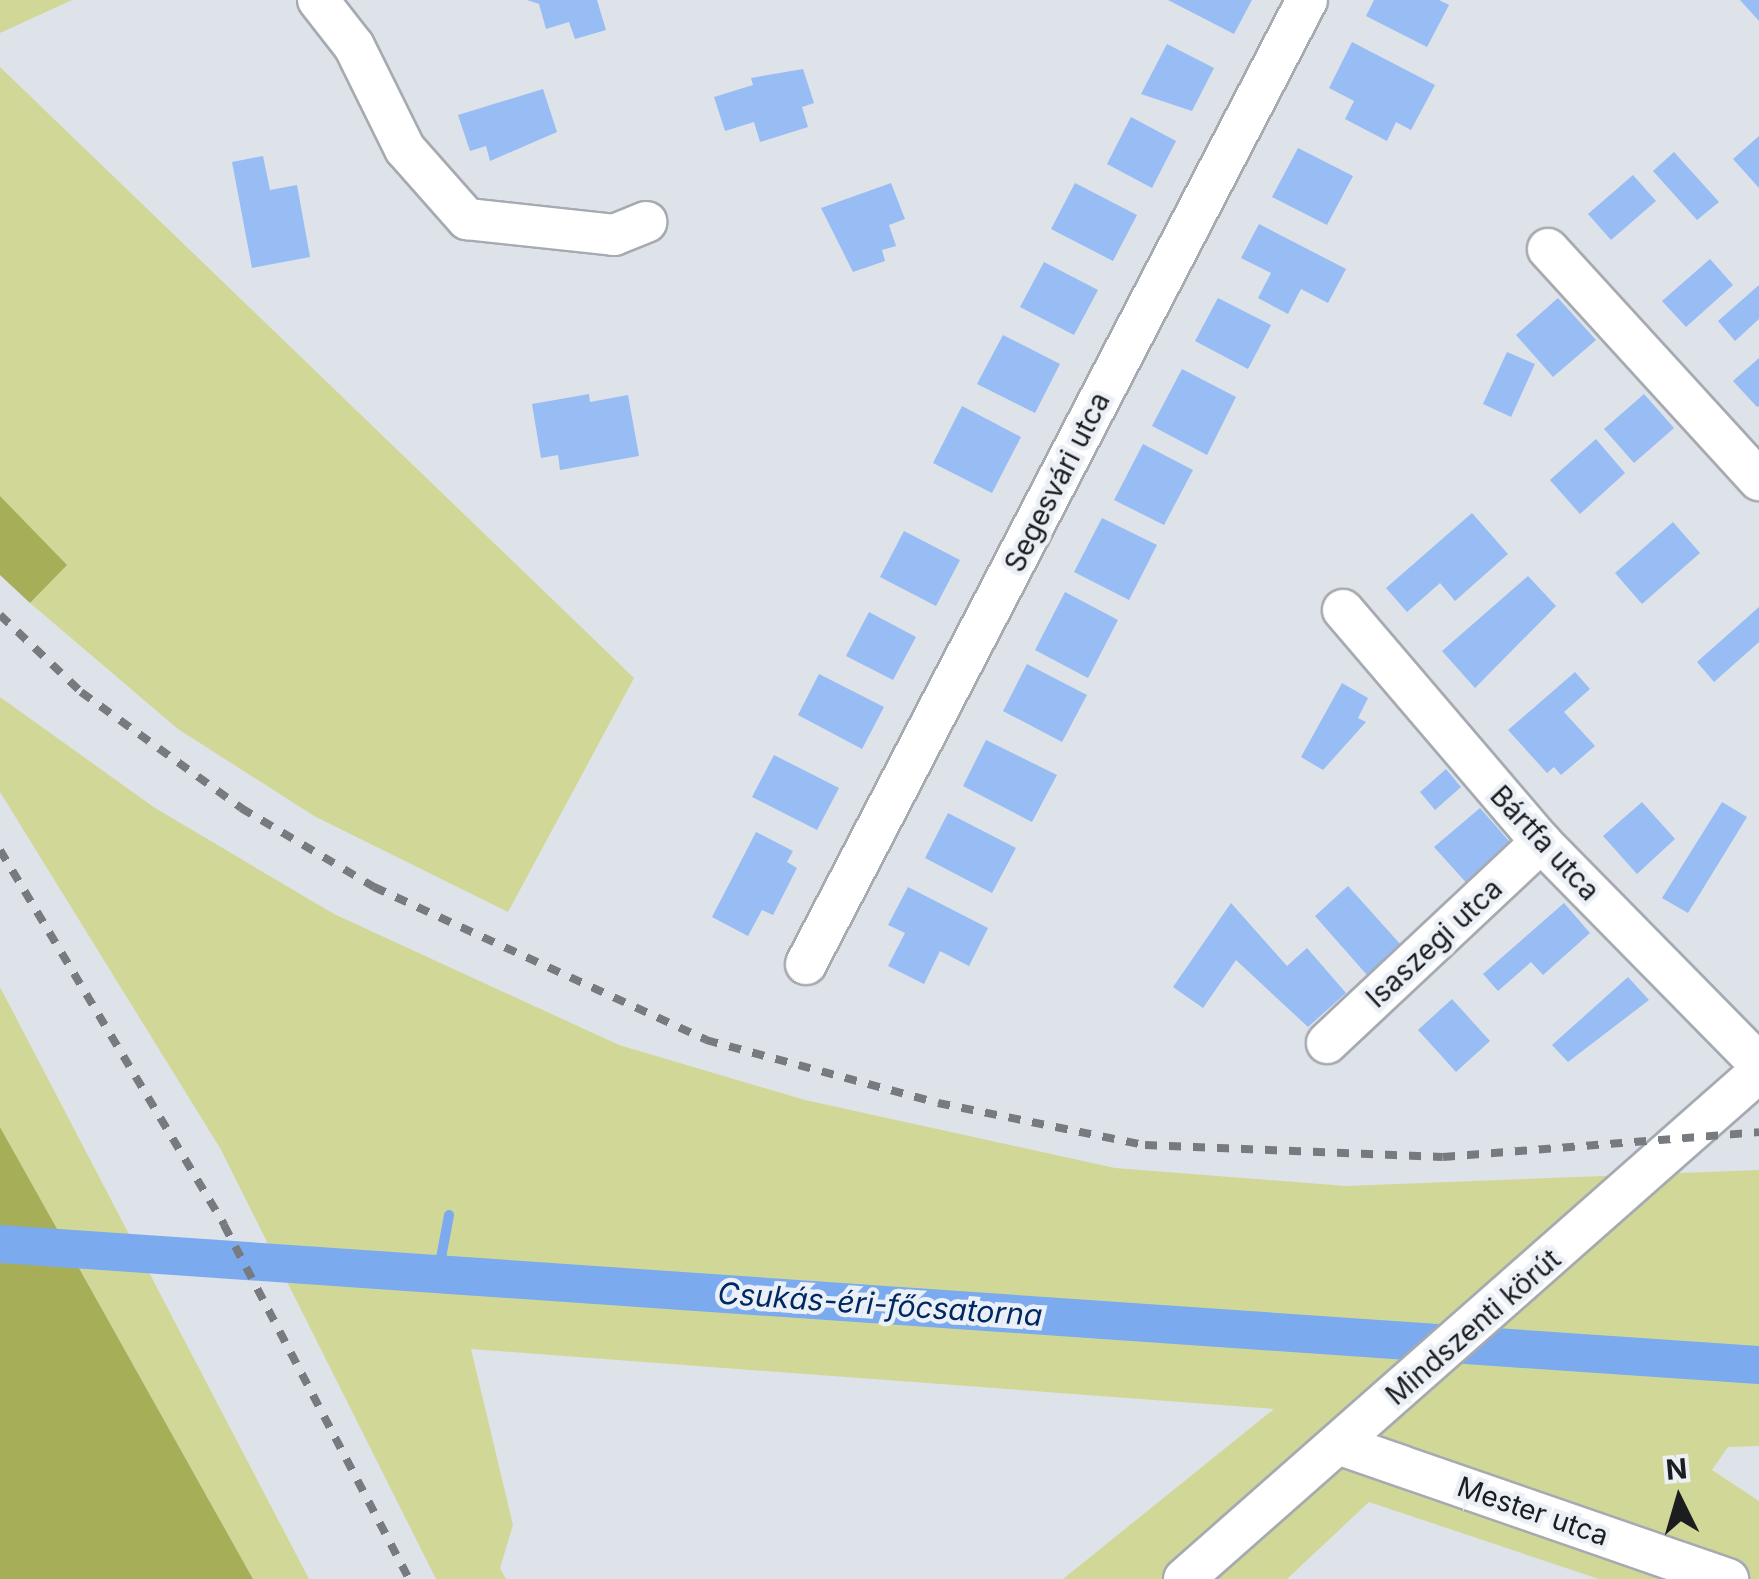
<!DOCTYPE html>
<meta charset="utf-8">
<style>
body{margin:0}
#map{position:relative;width:1759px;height:1579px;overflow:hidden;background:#dee2e9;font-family:Inter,sans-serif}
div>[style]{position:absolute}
.green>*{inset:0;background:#d1d897}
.forest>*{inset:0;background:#a7ae58}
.stream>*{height:10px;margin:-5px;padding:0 5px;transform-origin:5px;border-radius:5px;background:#7baaee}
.canal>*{height:38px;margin:-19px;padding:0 19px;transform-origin:19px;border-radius:19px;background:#7baaee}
.building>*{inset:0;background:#97bdf4}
.roads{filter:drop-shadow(2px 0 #a6aab1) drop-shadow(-2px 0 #a6aab1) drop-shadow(0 2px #a6aab1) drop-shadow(0 -2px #a6aab1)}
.minor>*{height:40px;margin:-20px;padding:0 20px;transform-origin:20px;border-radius:20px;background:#fff}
.rail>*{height:8px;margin-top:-4px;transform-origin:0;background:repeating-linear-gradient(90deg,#777a7e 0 12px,transparent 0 24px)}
span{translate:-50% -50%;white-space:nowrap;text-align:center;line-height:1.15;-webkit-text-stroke:9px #ebeff6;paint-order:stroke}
.street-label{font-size:28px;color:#1b1d1f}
.water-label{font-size:30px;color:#002963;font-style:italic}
.north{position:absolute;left:1629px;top:1449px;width:100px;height:100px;-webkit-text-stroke:8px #ebeff6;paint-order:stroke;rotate:355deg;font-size:28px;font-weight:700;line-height:40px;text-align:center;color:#1b1d1f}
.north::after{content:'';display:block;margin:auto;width:35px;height:45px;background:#1b1d1f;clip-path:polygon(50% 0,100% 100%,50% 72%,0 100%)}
</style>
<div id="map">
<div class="green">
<div style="clip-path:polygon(0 0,72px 0,0 33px)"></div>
<div style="clip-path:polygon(0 67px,634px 678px,508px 912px,314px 816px,178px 729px,30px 603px,66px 565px,0 496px)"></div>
<div style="clip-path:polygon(0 697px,155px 808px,334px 914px,619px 1045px,805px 1100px,1115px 1168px,1346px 1186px,1759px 1170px,1759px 1446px,1728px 1447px,1712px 1470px,1759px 1501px,1759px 1579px,1599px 1579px,1369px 1502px,1287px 1579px,1063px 1579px,1274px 1409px,471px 1349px,513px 1525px,500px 1568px,506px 1579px,436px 1579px,220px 1148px,0 792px)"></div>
<div style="clip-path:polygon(0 987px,309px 1579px,253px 1579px,0 1127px)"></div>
</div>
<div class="forest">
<div style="clip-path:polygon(0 496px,67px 565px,30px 603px,0 575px)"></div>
<div style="clip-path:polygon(0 1127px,253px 1579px,0 1579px)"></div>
</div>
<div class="stream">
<div style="left:438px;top:1274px;width:60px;rotate:-79.4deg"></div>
</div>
<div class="canal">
<div style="left:0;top:1244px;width:1763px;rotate:3.94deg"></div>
</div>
<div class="building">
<div style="clip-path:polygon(527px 0,597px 0,606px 30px,575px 39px,569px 22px,546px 29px,539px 4px)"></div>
<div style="clip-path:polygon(1168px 0,1252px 0,1234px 34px)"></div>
<div style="clip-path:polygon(1374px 0,1439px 0,1449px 5px,1427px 47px,1366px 16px)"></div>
<div style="clip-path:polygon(1740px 0,1759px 0,1759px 21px)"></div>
<div style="clip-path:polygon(1352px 42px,1435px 85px,1411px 130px,1396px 122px,1387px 141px,1345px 119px,1354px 101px,1329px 88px)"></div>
<div style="clip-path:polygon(1167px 44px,1214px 68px,1192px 111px,1141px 94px)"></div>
<div style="clip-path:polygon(803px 69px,814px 103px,802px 107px,808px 127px,760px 142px,754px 122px,725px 131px,714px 97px,753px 85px,751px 78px)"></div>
<div style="clip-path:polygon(543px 89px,557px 132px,490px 161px,486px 146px,470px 151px,458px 115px)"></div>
<div style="clip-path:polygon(1131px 117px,1176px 141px,1152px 188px,1107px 164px)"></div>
<div style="clip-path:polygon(1759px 136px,1759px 188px,1733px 159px)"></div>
<div style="clip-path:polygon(1298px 148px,1353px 176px,1327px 225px,1272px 197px)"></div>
<div style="clip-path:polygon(1674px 152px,1719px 202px,1697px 220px,1653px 171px)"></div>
<div style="clip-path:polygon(263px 156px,270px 190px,297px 185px,310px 257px,252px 268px,232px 162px)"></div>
<div style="clip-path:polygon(1633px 175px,1656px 201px,1611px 240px,1588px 214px)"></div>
<div style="clip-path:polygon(891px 183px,905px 219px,889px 225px,896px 246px,882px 250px,885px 261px,853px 272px,821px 208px)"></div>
<div style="clip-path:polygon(1075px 183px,1137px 215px,1113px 261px,1051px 229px)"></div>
<div style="clip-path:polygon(1259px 224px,1346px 269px,1328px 303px,1301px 289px,1288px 314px,1258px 298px,1271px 273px,1241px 258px)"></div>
<div style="clip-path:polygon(1710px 259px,1733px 285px,1686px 327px,1662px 301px)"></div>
<div style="clip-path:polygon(1044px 262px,1098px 290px,1074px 335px,1020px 307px)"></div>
<div style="clip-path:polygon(1759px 285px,1759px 319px,1735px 341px,1718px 321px)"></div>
<div style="clip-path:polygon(1218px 298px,1271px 325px,1248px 369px,1195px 341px)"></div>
<div style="clip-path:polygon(1558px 298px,1596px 340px,1553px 377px,1516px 335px)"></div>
<div style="clip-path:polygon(1003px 335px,1060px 364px,1035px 413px,977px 384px)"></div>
<div style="clip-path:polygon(1507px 352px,1535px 364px,1511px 417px,1483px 404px)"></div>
<div style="clip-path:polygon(1759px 358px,1759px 406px,1757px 407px,1733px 381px)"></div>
<div style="clip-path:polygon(1182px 369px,1236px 397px,1207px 455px,1152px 426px)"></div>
<div style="clip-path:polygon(589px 394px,590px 402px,628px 395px,639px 456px,560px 470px,558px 455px,541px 458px,532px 404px)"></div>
<div style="clip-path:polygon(1644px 394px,1674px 428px,1634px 463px,1604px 429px)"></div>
<div style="clip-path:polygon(962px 406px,1021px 437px,992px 493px,933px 463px)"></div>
<div style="clip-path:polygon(1596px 439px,1625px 473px,1580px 514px,1550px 480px)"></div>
<div style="clip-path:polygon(1143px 444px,1193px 470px,1164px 525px,1114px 500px)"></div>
<div style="clip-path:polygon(1472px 513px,1508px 554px,1455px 601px,1440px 583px,1407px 612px,1386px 588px)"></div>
<div style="clip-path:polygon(1102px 518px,1157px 545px,1129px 600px,1074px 572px)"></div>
<div style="clip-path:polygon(1673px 522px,1700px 553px,1642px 604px,1615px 573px)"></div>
<div style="clip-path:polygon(904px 531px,960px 560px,936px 606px,880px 577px)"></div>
<div style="clip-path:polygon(1528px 576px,1556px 606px,1475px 688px,1442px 651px)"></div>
<div style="clip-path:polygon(1065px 592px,1118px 620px,1088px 678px,1035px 650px)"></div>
<div style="clip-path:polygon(1759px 607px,1759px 642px,1714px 682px,1697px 662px)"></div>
<div style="clip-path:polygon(869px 612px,916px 637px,893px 680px,846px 656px)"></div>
<div style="clip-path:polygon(1027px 664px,1087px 695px,1062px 742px,1003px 711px)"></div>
<div style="clip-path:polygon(1575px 672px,1590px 689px,1564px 712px,1595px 746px,1561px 775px,1554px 767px,1547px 773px,1508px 730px)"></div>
<div style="clip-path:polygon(819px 674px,884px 707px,862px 749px,798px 715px)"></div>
<div style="clip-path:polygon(1342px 683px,1368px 698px,1358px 718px,1366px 722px,1323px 770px,1301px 757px)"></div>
<div style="clip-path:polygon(986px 740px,1057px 775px,1032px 822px,963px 786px)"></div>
<div style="clip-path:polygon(774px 755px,839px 788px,817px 830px,752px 797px)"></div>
<div style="clip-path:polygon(1446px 769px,1461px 787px,1435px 810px,1420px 792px)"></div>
<div style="clip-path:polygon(1642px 802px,1675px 839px,1637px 874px,1603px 836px)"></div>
<div style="clip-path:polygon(1722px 802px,1747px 817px,1688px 913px,1662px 898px)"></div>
<div style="clip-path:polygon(1480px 808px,1516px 849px,1471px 888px,1434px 847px)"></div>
<div style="clip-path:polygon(948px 813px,1016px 848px,992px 893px,925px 858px)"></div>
<div style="clip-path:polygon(756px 832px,793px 851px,787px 862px,797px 868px,773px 915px,762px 910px,748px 936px,712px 917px)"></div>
<div style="clip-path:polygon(1348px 886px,1401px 945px,1367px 975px,1315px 916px)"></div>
<div style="clip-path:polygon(908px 887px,988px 928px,969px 966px,940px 951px,924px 984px,888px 966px,905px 933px,888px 925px)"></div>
<div style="clip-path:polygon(1231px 903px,1287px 966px,1307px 948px,1346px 993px,1308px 1027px,1236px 960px,1203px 1008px,1173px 987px)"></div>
<div style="clip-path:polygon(1564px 903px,1590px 933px,1543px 975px,1531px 962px,1498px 991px,1483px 974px)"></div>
<div style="clip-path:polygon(1628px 977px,1649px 1000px,1568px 1062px,1552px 1045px)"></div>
<div style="clip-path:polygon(1452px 999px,1490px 1041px,1456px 1072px,1418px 1030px)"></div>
</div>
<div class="roads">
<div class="minor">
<div style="left:318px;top:0;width:58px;rotate:52deg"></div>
<div style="left:354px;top:46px;width:115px;rotate:63.7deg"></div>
<div style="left:405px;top:149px;width:94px;rotate:48.5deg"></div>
<div style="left:467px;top:219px;width:148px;rotate:6.2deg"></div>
<div style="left:614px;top:235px;width:35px;rotate:-22deg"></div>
<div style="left:1548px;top:249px;width:313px;rotate:47.6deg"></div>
<div style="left:1343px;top:610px;width:305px;rotate:49.5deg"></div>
<div style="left:1541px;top:842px;width:311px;rotate:45.5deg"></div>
<div style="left:806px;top:964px;width:1086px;rotate:-62.54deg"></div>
<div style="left:1327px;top:1043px;width:294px;rotate:-43.2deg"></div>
<div style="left:1338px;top:1444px;width:413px;rotate:19.1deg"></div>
<div style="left:1184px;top:1579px;width:767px;rotate:-41.4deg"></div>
</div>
</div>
<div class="rail">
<div style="left:0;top:615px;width:112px;rotate:43.5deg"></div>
<div style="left:81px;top:692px;width:198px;rotate:35.9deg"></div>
<div style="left:241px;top:808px;width:155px;rotate:30.7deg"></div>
<div style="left:374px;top:887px;width:366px;rotate:24.7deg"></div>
<div style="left:706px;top:1040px;width:240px;rotate:15.2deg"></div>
<div style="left:938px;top:1103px;width:211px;rotate:11.5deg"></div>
<div style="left:1145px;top:1145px;width:298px;rotate:2.3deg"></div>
<div style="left:1443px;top:1157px;width:317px;rotate:-4.5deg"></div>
<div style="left:0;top:850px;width:437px;rotate:59.1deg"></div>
<div style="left:224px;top:1225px;width:399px;rotate:62.4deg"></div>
</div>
<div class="street-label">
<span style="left:1057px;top:482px;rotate:-63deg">Segesvári utca</span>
<span style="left:1545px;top:843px;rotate:47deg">Bártfa utca</span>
<span style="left:1434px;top:943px;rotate:-43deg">Isaszegi utca</span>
<span style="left:1473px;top:1327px;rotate:-41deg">Mindszenti körút</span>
<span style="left:1533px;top:1511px;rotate:19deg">Mester utca</span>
</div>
<div class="water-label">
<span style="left:880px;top:1304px;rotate:4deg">Csukás-éri-főcsatorna</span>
</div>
<div class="north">N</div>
</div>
